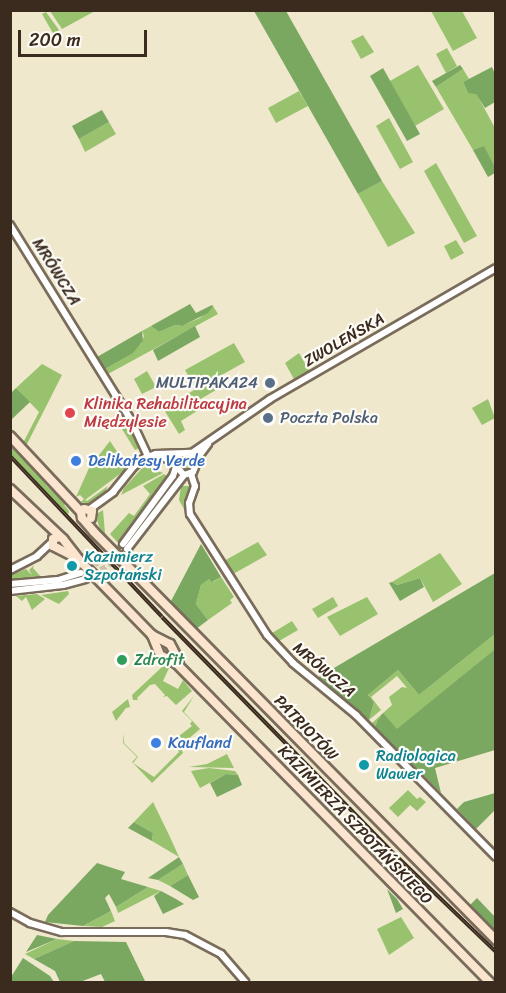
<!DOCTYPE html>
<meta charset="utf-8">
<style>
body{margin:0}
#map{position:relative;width:506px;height:993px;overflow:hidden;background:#efe8cd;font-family:Sriracha,sans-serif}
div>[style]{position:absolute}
.green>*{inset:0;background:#99c26e}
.round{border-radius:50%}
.forest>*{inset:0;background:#7aa861}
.tertiary-tunnel>*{height:6px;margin-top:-3px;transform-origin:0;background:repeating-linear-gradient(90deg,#cbc2aa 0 6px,transparent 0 9px)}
.roads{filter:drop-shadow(2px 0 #7a6c5b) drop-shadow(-2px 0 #7a6c5b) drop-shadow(0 2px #7a6c5b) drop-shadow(0 -2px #7a6c5b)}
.tertiary>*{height:6px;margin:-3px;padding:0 3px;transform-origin:3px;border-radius:3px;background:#fff}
.secondary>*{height:8px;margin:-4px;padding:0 4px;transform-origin:4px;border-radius:4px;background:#fce5cf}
.rail>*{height:4px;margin-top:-2px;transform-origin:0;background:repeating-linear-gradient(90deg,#fdfcf7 0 4.5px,#3b2a1e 0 9px);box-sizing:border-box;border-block:2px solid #3b2a1e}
.dots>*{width:16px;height:16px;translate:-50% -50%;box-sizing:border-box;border:3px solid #fdfcf7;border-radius:50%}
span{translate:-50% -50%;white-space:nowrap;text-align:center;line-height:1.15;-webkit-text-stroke:4.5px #fdfcf7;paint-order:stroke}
.street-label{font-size:16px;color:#3b2a1e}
.service-label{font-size:16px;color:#4e5e75}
.right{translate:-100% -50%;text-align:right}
.left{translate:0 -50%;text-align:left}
.health-label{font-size:16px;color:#be3a42}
.shop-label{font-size:16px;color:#366cbe}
.culture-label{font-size:16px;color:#0d838f}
.leisure-label{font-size:16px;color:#27864d}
.frame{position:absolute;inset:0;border:12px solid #3b2a1e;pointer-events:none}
.scale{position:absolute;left:18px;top:30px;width:129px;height:27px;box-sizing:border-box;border:3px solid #3b2a1e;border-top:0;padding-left:8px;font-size:18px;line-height:21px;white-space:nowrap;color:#3b2a1e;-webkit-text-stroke:4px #fdfcf7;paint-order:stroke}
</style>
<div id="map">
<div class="green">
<div style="clip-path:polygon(50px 11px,95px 11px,62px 29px)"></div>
<div style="clip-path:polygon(431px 11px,462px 11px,477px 38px,453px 51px)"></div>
<div style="clip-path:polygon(46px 12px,59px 30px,54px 35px,42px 14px)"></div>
<div style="clip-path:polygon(363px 35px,374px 52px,361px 59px,351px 41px)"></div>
<div style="clip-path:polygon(447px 48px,457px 66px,446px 73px,436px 54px)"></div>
<div style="clip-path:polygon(418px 65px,444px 109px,415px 126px,390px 81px)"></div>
<div style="clip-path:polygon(463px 69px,469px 79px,463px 82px,468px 93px,476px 93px,495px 128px,495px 167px,484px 147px,473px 150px,436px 87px)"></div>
<div style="clip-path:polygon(299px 91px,308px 106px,276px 123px,268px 108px)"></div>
<div style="clip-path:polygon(389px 118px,413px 162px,400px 169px,376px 126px)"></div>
<div style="clip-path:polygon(109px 122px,116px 134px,85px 152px,79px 139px)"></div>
<div style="clip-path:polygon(436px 163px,477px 236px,464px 243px,424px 171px)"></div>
<div style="clip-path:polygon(382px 181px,415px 233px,388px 247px,358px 194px)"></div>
<div style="clip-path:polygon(456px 240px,464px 253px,451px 260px,444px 246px)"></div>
<div style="clip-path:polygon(213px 306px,218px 314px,108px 374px,105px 369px,132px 354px,134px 348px,141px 344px,144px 336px,142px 331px,151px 326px,159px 332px,175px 325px,181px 326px,200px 318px)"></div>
<div style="clip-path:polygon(234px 343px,245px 362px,211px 381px,216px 390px,192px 404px,197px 411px,181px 421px,185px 430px,179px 434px,163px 408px,196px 389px,185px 370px)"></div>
<div style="clip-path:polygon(299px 353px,310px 372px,295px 381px,285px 363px)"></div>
<div style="clip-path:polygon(42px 364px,62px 375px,26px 446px,23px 443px,39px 412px,16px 388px)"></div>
<div style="clip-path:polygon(147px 371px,156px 387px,142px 394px,134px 379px)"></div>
<div style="clip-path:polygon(488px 399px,495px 418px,482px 425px,472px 408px)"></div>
<div style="clip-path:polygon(128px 426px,139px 448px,135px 450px,122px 429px)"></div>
<div style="clip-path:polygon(10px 441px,33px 465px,47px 486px,66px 503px,64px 505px,69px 511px,68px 515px,11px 455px)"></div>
<div style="clip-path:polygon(110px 441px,128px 468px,85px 500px,87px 501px,108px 486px,103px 496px,92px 504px,86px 505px,84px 502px,83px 504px,81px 502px,84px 499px,80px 495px,76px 497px,89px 468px)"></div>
<div class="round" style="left:179px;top:457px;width:14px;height:14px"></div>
<div style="clip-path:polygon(145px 465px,163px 473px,121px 495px,124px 488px)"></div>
<div style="clip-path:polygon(164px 474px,168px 477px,119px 544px,110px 534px,129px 513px,134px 516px,150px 494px,143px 486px)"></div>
<div style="clip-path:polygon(181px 486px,191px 486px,185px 511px,179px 500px)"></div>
<div style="clip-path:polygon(103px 510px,105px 533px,109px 538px,100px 529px,97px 520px,98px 513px)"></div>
<div style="clip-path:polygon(258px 542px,267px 555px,233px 574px,224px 561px)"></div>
<div style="clip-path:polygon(440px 553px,462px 584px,433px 602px,420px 578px,397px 585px,392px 582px)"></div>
<div style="clip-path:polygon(34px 565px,33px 568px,42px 578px,11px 581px,11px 575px,26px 569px,32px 575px,29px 570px)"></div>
<div style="clip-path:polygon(221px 577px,234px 597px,230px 600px,232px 603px,208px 620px,196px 604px,201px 585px,210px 578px,213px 582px)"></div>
<div style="clip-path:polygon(68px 591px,69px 594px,59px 604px,41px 595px)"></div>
<div style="clip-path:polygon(37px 594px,45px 599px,32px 610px,26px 597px,22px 601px,16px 596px)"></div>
<div style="clip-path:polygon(333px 597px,338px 606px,318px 618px,312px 609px)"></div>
<div style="clip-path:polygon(367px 597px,378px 614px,340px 636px,327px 617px)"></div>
<div style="clip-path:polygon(292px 621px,298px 630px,279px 641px,272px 633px)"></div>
<div style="clip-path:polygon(495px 634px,495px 649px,397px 730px,377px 722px,375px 727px,372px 723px,392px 705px,389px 697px,402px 687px,407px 688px,397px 676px,371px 697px,381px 710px,369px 720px,374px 702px,368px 695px,398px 670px,419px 695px)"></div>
<div style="clip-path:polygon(evenodd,170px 664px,192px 691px,176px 705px,167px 696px,163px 697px,165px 695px,155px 684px,150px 685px,137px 698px,138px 700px,133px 700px,132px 695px,162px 667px,170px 664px,170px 666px,183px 680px,178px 689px,163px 681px,170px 666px)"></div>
<div style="clip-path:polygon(194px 696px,184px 712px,200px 729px,180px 746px,183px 753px,152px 783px,132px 762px,137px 757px,123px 743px,123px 733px,107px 716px,123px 733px,124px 743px,138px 757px,133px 763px,154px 777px,179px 752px,177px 747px,183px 741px,179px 736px,192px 726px,190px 724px,192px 721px,182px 711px)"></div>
<div style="clip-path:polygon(128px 699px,130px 707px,126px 708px,116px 721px,112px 712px)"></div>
<div style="clip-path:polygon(227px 754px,234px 768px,189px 767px,207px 764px)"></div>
<div style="clip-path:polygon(209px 768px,235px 771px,238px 775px,226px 774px,200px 788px,191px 771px)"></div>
<div style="clip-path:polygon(408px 790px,417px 799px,420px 797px,426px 802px,417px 811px,410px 805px,398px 817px,389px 808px)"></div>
<div style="clip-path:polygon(153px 802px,170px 837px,179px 857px,152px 841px,153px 833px,134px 822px)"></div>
<div style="clip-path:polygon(183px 864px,188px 875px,170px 886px,158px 880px)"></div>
<div style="clip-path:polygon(148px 887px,161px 891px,118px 913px,116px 907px)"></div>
<div style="clip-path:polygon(111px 911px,115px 921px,102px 927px,83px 926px)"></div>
<div style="clip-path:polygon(401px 917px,414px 938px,389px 955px,377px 929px)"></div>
<div style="clip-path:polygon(57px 939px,74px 941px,34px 959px,25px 954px)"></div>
</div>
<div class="forest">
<div style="clip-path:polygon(254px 11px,286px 11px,382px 181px,358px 194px)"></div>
<div style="clip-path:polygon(460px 65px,463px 69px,436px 87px,432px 81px)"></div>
<div style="clip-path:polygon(492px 67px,495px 74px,495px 102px,485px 108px,476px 94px,468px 93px,463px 82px)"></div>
<div style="clip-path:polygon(383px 68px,420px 134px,407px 141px,370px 76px)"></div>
<div style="clip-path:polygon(102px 110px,109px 122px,79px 139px,72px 126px)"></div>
<div style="clip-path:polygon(484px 146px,495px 167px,495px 173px,488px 177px,473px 150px)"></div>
<div style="clip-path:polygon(190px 304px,196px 313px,212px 305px,213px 306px,208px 313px,182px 326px,175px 325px,159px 332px,151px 326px)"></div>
<div style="clip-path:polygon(195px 326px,200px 337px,158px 361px,153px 350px)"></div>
<div style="clip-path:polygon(142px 331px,143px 341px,132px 354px,105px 369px,97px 357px)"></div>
<div style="clip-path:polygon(16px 388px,30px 402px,11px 420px,11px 393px)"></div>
<div style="clip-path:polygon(201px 544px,221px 577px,212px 582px,209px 579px,201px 585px,196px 604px,208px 620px,196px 629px,170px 603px)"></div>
<div style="clip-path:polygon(495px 573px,495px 634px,419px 695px,398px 670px,368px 695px,374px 702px,369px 720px,317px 678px)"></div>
<div style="clip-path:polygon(420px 578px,424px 587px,400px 601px,389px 583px,392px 582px,397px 585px)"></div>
<div style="clip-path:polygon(495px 649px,495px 750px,435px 768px,441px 793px,375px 727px,377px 722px,383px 713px,397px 729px)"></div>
<div style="clip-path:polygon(226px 774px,238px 775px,242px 785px,217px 797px,210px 783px)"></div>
<div style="clip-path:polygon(495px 793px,495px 810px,476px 829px,457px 809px,464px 802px)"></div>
<div style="clip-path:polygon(134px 822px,153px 833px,152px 841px,128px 828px)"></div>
<div style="clip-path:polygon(179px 857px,183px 864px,158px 880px,148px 878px)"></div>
<div style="clip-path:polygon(97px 863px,125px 872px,121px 879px,148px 887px,116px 907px,109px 894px,105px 898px,111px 911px,83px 926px,45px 922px,48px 915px)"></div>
<div style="clip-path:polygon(188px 875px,199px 897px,193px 900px,170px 886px)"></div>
<div style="clip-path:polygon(387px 889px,397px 899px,403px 909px,396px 913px)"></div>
<div style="clip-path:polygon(161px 891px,176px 899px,184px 904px,163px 914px,154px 896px)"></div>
<div style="clip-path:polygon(477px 898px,495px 917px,495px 935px,468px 907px)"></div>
<div style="clip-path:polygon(37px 935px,57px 939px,26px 952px)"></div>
<div style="clip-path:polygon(74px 941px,126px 942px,145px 981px,105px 982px,101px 974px,80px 982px,60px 982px,55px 971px,34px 959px)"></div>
<div style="clip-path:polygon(23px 958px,50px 976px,54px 982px,11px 982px,11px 977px)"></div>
</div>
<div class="tertiary-tunnel">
<div style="left:87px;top:570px;width:44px;rotate:-35.8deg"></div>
<div style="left:85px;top:579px;width:28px;rotate:-30deg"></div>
<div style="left:109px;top:565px;width:24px;rotate:-42deg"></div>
</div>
<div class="roads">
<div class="tertiary">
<div style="left:10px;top:225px;width:232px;rotate:58.2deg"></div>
<div style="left:132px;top:422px;width:40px;rotate:65deg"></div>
<div style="left:161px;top:457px;width:7px;rotate:16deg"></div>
<div style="left:168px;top:459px;width:9px;rotate:41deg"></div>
<div style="left:196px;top:460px;width:20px;rotate:-53deg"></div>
<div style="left:175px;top:465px;width:13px;rotate:48deg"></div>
<div style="left:184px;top:475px;width:9px;rotate:-18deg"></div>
<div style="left:193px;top:472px;width:11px;rotate:-68deg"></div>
<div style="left:197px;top:462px;width:11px;rotate:-128deg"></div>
<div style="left:191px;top:474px;width:13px;rotate:72deg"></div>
<div style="left:195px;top:486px;width:18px;rotate:109deg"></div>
<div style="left:189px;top:503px;width:11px;rotate:85deg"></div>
<div style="left:190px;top:514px;width:143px;rotate:57.5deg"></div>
<div style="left:267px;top:635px;width:38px;rotate:47deg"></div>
<div style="left:293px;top:663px;width:82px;rotate:39.5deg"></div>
<div style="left:356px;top:715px;width:199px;rotate:45.4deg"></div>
<div style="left:90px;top:509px;width:29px;rotate:-36deg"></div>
<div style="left:113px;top:492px;width:33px;rotate:-51deg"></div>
<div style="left:134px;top:466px;width:14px;rotate:-36deg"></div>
<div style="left:145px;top:458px;width:12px;rotate:-20deg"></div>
<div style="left:156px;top:454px;width:36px;rotate:-2deg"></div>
<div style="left:192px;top:453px;width:95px;rotate:-34.7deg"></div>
<div style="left:270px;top:399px;width:261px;rotate:-30.1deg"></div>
<div style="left:123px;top:544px;width:84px;rotate:-53.7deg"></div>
<div style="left:173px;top:476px;width:9px;rotate:-72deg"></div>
<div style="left:127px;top:549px;width:93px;rotate:-52.4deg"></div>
<div style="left:10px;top:570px;width:30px;rotate:-27deg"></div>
<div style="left:37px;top:556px;width:21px;rotate:-43deg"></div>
<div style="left:10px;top:584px;width:48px;rotate:-4.8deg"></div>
<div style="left:58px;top:580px;width:24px;rotate:-17deg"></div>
<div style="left:10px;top:591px;width:53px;rotate:-6.5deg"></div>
<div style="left:63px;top:585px;width:23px;rotate:-15deg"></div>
<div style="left:10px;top:912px;width:23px;rotate:29deg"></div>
<div style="left:30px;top:923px;width:33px;rotate:16deg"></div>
<div style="left:62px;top:932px;width:104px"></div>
<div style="left:166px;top:932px;width:19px;rotate:9deg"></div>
<div style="left:185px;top:935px;width:41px;rotate:27.8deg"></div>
<div style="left:221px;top:954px;width:37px;rotate:49deg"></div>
</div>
<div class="secondary">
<div style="left:10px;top:436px;width:104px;rotate:46.9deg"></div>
<div style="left:81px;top:512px;width:6px;rotate:81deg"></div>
<div style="left:82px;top:518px;width:18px;rotate:49deg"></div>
<div style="left:94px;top:532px;width:573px;rotate:45.42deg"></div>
<div style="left:10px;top:489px;width:73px;rotate:43.3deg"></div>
<div style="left:63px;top:539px;width:31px;rotate:52deg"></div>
<div style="left:82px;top:563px;width:100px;rotate:45.8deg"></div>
<div style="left:152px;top:635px;width:20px;rotate:27deg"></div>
<div style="left:170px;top:644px;width:19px;rotate:62deg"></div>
<div style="left:84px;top:509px;width:8px;rotate:14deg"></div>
<div style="left:92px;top:511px;width:7px;rotate:98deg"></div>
<div style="left:60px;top:537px;width:7px;rotate:164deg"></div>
<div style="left:53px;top:539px;width:7px;rotate:90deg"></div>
<div style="left:53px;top:546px;width:22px;rotate:27deg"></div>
<div style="left:152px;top:635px;width:22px;rotate:68deg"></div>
<div style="left:160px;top:655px;width:18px;rotate:27deg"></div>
<div style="left:176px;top:663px;width:448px;rotate:45.5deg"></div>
</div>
</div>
<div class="rail">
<div style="left:10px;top:456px;width:221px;rotate:46.6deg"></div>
<div style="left:162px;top:617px;width:326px;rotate:45.6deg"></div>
<div style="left:390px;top:850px;width:147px;rotate:43.9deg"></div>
</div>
<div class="dots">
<div style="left:270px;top:383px;background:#5c6f8a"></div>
<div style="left:70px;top:413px;background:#e0444e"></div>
<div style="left:268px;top:418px;background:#5c6f8a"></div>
<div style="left:76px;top:461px;background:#3f7fe0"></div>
<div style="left:72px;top:566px;background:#0f9aa8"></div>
<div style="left:122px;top:660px;background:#2e9e5b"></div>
<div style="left:156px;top:743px;background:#3f7fe0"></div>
<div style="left:364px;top:765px;background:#0f9aa8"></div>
</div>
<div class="street-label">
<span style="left:56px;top:272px;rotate:58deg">MRÓWCZA</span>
<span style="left:344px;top:340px;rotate:-30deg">ZWOLEŃSKA</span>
<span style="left:324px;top:670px;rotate:40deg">MRÓWCZA</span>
<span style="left:306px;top:728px;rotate:46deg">PATRIOTÓW</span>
<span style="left:355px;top:825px;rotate:46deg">KAZIMIERZA SZPOTAŃSKIEGO</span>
</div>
<div class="service-label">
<span class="right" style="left:258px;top:383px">MULTIPAKA24</span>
<span class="left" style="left:280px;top:418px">Poczta Polska</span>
</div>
<div class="health-label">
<span class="left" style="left:84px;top:413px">Klinika Rehabilitacyjna<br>Międzylesie</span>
</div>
<div class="shop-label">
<span class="left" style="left:88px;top:461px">Delikatesy Verde</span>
<span class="left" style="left:168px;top:743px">Kaufland</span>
</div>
<div class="culture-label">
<span class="left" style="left:84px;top:566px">Kazimierz<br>Szpotański</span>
<span class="left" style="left:376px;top:765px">Radiologica<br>Wawer</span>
</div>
<div class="leisure-label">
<span class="left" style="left:134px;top:660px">Zdrofit</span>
</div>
<div class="frame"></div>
<div class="scale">200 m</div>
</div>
